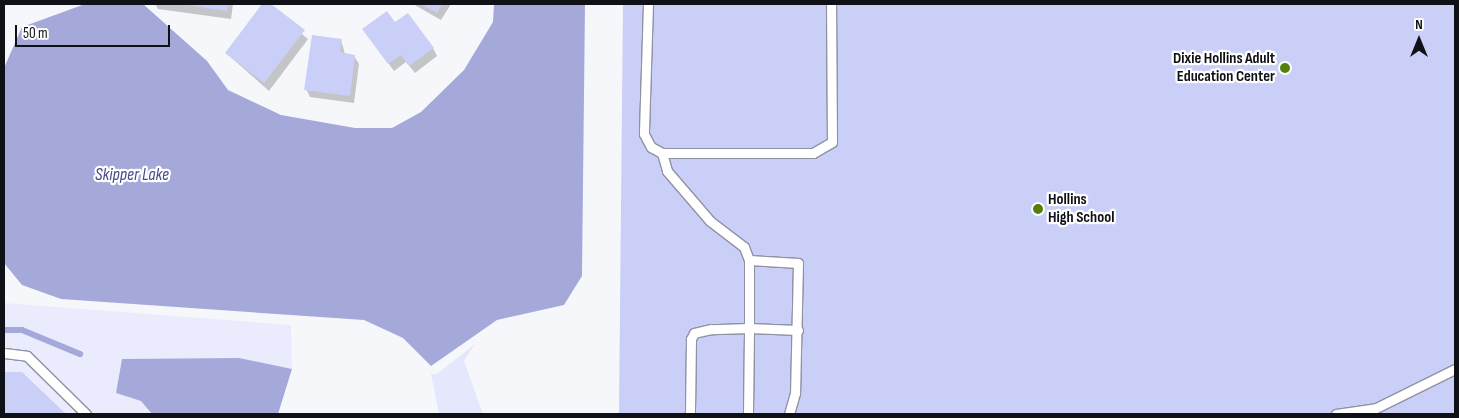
<!DOCTYPE html>
<style>
body{margin:0}
#map{position:relative;width:1459px;height:418px;overflow:hidden;background:#f6f7fb;font-family:"Sofia Sans Condensed",sans-serif}
div>[style]{position:absolute}
.built>*{inset:0;background:#eaecfd}
.green>*{inset:0;background:#e5e7fc}
.water>*{inset:0;background:#a4a9da}
.shadow>*{inset:0;background:#0003}
.stream>*{height:6px;margin:-3px;padding:0 3px;transform-origin:3px;border-radius:3px;background:#a4a9da}
.building>*{inset:0;background:#cacff7}
.roads{filter:drop-shadow(1px 0 #8f91a4) drop-shadow(-1px 0 #8f91a4) drop-shadow(0 1px #8f91a4) drop-shadow(0 -1px #8f91a4)}
.service>*{height:9px;margin:-4.5px;padding:0 4.5px;transform-origin:4.5px;border-radius:4.5px;background:#fff}
.dots>*{width:14px;height:14px;translate:-50% -50%;box-sizing:border-box;border:2px solid #fff;border-radius:50%}
span{translate:-50% -50%;white-space:nowrap;text-align:center;line-height:1.15;-webkit-text-stroke:4.5px #fff;paint-order:stroke}
.poi-label{font-size:16px;color:#101017;font-weight:700}
.right{translate:-100% -50%;text-align:right}
.left{translate:0 -50%;text-align:left}
.water-label{font-size:18px;color:#494b89;font-style:italic}
.frame{position:absolute;inset:0;border:5px solid #101017;pointer-events:none}
.north{position:absolute;left:1394px;top:15px;width:50px;height:50px;-webkit-text-stroke:4px #fff;paint-order:stroke;rotate:0deg;font-size:14px;font-weight:700;line-height:20px;text-align:center;color:#101017}
.north::after{content:'';display:block;margin:auto;width:18px;height:22px;background:#101017;clip-path:polygon(50% 0,100% 100%,50% 72%,0 100%)}
.scale{position:absolute;left:15px;top:25px;width:155px;height:22px;box-sizing:border-box;border:2px solid #101017;border-top:0;padding-left:6px;font-size:15px;line-height:18px;white-space:nowrap;color:#101017;-webkit-text-stroke:4px #fff;paint-order:stroke}
</style>
<div id="map">
<div class="built">
<div style="clip-path:polygon(4px 303px,291px 325px,292px 369px,239px 358px,116px 393px,141px 401px,152px 414px,4px 414px)"></div>
</div>
<div class="green">
<div style="clip-path:polygon(475px 344px,464px 361px,483px 414px,439px 414px,431px 374px,437px 374px)"></div>
</div>
<div class="water">
<div style="clip-path:polygon(85px 4px,143px 4px,207px 61px,228px 90px,281px 115px,355px 128px,392px 128px,421px 112px,464px 70px,493px 22px,494px 4px,585px 4px,582px 276px,564px 305px,497px 320px,431px 366px,403px 338px,364px 320px,61px 299px,22px 285px,4px 263px,4px 68px,22px 27px)"></div>
<div style="clip-path:polygon(239px 358px,292px 369px,278px 414px,152px 414px,141px 401px,116px 393px,122px 359px)"></div>
</div>
<div class="shadow">
<div style="clip-path:polygon(155px 4px,233px 4px,231px 19px,158px 9px)"></div>
<div style="clip-path:polygon(264px 4px,308px 39px,269px 91px,226px 53px)"></div>
<div style="clip-path:polygon(413px 4px,451px 4px,441px 20px)"></div>
<div style="clip-path:polygon(624px 4px,1455px 4px,1455px 414px,620px 414px)"></div>
<div style="clip-path:polygon(395px 24px,433px 48px,437px 56px,415px 73px,406px 62px,394px 71px,364px 30px)"></div>
<div style="clip-path:polygon(341px 40px,345px 54px,354px 56px,359px 64px,354px 103px,310px 97px,306px 89px)"></div>
<div style="clip-path:polygon(4px 373px,21px 373px,64px 414px,4px 414px)"></div>
</div>
<div class="stream">
<div style="left:4px;top:330px;width:18px"></div>
<div style="left:22px;top:330px;width:63px;rotate:22.5deg"></div>
</div>
<div class="building">
<div style="clip-path:polygon(180px 4px,228px 4px,227px 11px)"></div>
<div style="clip-path:polygon(262px 4px,271px 4px,305px 30px,264px 83px,225px 53px)"></div>
<div style="clip-path:polygon(421px 4px,442px 4px,437px 13px)"></div>
<div style="clip-path:polygon(623px 4px,1455px 4px,1455px 414px,619px 414px)"></div>
<div style="clip-path:polygon(387px 11px,395px 22px,408px 13px,434px 48px,409px 66px,401px 55px,388px 64px,362px 29px)"></div>
<div style="clip-path:polygon(312px 35px,342px 39px,340px 52px,355px 55px,350px 96px,304px 90px)"></div>
<div style="clip-path:polygon(4px 372px,22px 372px,66px 414px,4px 414px)"></div>
</div>
<div class="roads">
<div class="service">
<div style="left:648px;top:4px;width:130px;rotate:91.8deg"></div>
<div style="left:644px;top:134px;width:15px;rotate:62deg"></div>
<div style="left:651px;top:147px;width:13px;rotate:29deg"></div>
<div style="left:662px;top:153px;width:151px"></div>
<div style="left:813px;top:153px;width:22px;rotate:-30deg"></div>
<div style="left:832px;top:142px;width:138px;rotate:-90.4deg"></div>
<div style="left:662px;top:153px;width:19px;rotate:74deg"></div>
<div style="left:667px;top:171px;width:66px;rotate:49.3deg"></div>
<div style="left:710px;top:221px;width:43px;rotate:37.4deg"></div>
<div style="left:744px;top:247px;width:14px;rotate:69deg"></div>
<div style="left:749px;top:260px;width:68px;rotate:90deg"></div>
<div style="left:749px;top:328px;width:38px;rotate:178deg"></div>
<div style="left:711px;top:329px;width:17px;rotate:167deg"></div>
<div style="left:694px;top:333px;width:7px;rotate:117deg"></div>
<div style="left:691px;top:339px;width:75px;rotate:90.8deg"></div>
<div style="left:749px;top:260px;width:49px;rotate:3.5deg"></div>
<div style="left:798px;top:263px;width:130px;rotate:91.3deg"></div>
<div style="left:795px;top:393px;width:22px;rotate:106deg"></div>
<div style="left:4px;top:353px;width:23px;rotate:7deg"></div>
<div style="left:27px;top:356px;width:83px;rotate:44.5deg"></div>
<div style="left:748px;top:414px;width:86px;rotate:-89.3deg"></div>
<div style="left:749px;top:328px;width:49px;rotate:2.3deg"></div>
<div style="left:1336px;top:414px;width:40px;rotate:-8.5deg"></div>
<div style="left:1376px;top:408px;width:88px;rotate:-26.3deg"></div>
</div>
</div>
<div class="dots">
<div style="left:1285px;top:68px;background:#54800a"></div>
<div style="left:1038px;top:209px;background:#54800a"></div>
</div>
<div class="poi-label">
<span class="right" style="left:1275px;top:68px">Dixie Hollins Adult<br>Education Center</span>
<span class="left" style="left:1048px;top:209px">Hollins<br>High School</span>
</div>
<div class="water-label">
<span style="left:132px;top:175px">Skipper Lake</span>
</div>
<div class="frame"></div>
<div class="north">N</div>
<div class="scale">50 m</div>
</div>
